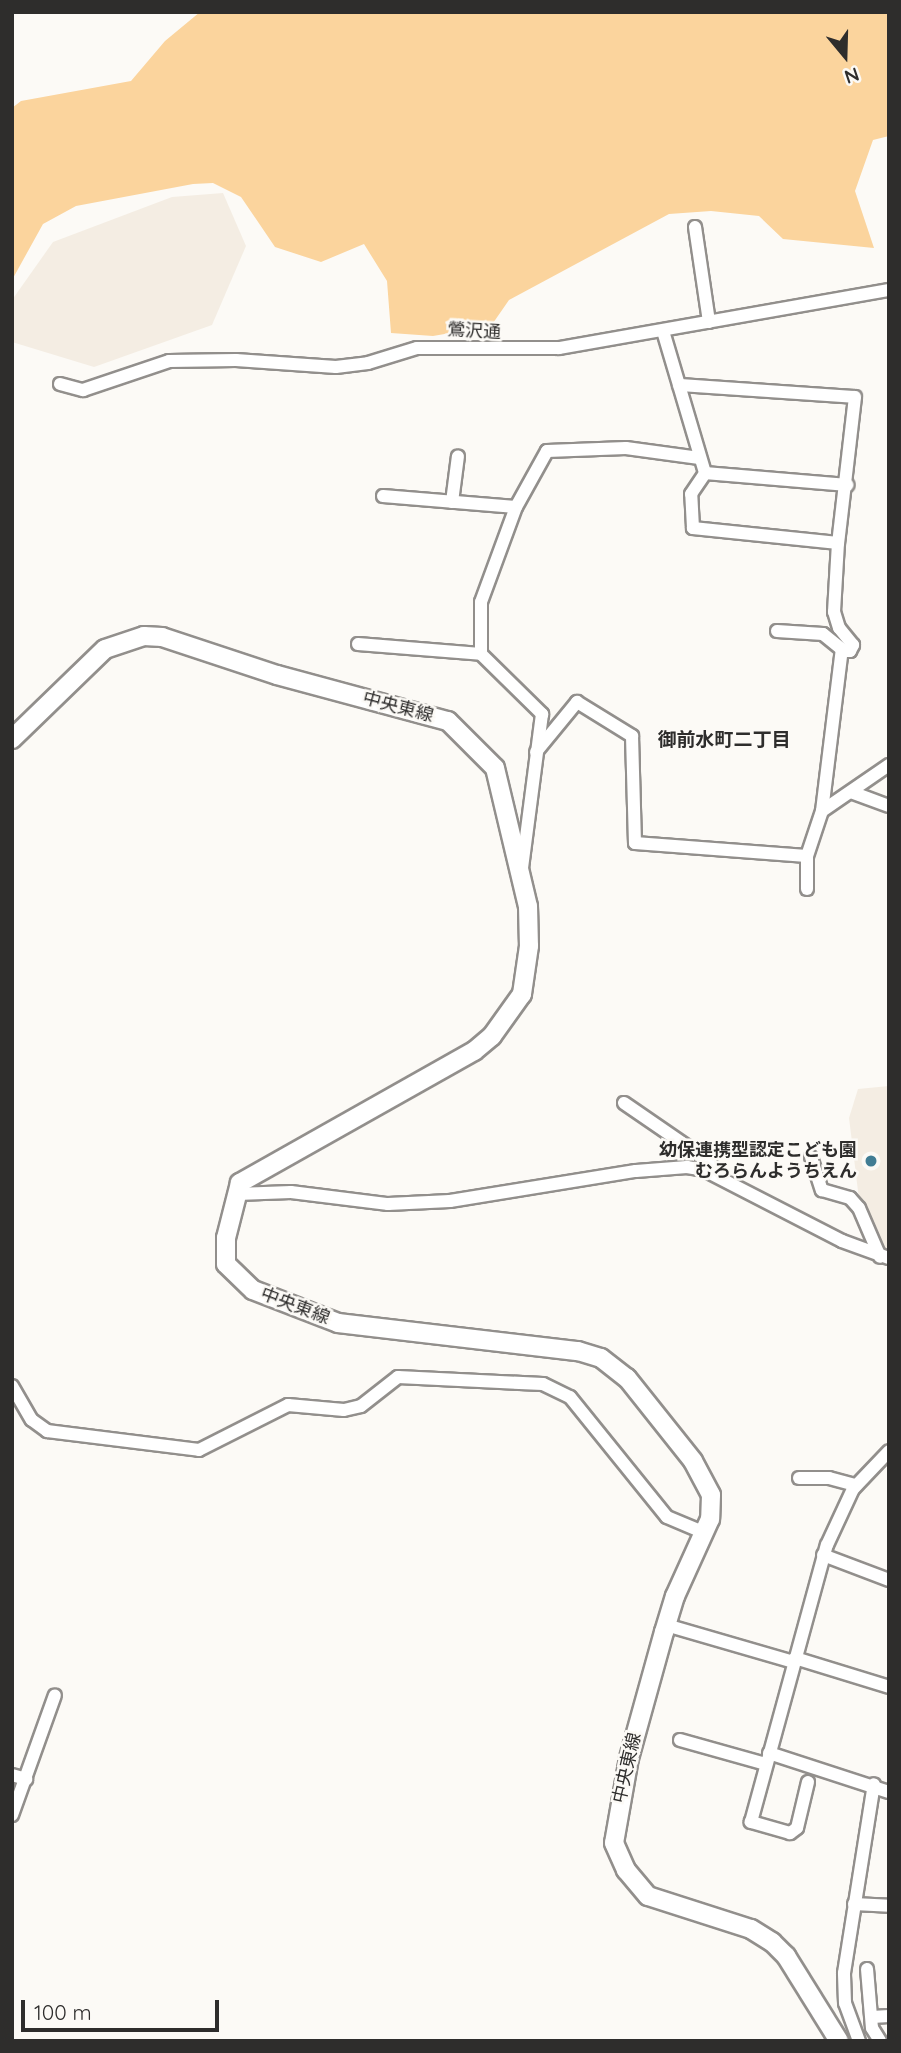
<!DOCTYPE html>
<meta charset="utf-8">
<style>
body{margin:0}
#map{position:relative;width:901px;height:2053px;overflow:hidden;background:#fcfaf6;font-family:Quicksand,"Noto Sans JP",sans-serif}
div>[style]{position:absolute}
.built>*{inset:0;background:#f4ede3}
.green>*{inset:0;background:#fbd49d}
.roads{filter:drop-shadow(2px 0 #928f8c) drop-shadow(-2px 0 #928f8c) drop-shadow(0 2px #928f8c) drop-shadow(0 -2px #928f8c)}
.street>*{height:12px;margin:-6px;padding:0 6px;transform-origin:6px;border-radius:6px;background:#fff}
.secondary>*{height:18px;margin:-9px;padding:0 9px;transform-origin:9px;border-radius:9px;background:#fff}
.dots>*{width:19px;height:19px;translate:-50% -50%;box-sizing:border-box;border:4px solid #fcfaf6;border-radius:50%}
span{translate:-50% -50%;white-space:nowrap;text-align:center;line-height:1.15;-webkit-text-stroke:5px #fcfaf6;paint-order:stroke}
.street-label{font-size:18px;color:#2e2d2c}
.poi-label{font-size:18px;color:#2e2d2c;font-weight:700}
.right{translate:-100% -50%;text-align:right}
.neighbourhood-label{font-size:19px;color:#2e2d2c;font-weight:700}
.frame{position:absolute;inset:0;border:14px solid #2e2d2c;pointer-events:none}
.north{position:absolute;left:810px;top:21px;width:70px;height:70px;-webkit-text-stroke:5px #fcfaf6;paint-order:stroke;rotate:161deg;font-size:19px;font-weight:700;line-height:28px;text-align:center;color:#2e2d2c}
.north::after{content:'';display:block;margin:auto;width:24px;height:32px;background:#2e2d2c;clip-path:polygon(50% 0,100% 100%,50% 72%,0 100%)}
.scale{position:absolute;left:21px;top:2000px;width:198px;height:32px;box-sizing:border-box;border:4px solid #2e2d2c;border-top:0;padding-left:9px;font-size:21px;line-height:24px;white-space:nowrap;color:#2e2d2c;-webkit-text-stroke:5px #fcfaf6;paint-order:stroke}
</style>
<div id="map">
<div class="built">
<div style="clip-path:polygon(223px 193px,246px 246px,212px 325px,94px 367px,12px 342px,12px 300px,53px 242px,172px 197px)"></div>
<div style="clip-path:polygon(889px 1086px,889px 1249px,884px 1248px,859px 1199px,849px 1118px,858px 1089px)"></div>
</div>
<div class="green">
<div style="clip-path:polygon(200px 12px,889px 12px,889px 136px,873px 140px,855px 191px,874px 248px,783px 239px,759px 216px,711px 211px,669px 214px,509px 300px,491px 326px,433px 336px,391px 333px,387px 281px,364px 244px,321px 262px,275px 247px,241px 197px,213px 183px,193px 184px,76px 206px,43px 224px,12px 280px,12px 108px,21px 101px,131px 81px,165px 41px)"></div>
</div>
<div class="roads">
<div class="street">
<div style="left:695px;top:227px;width:96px;rotate:81.6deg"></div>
<div style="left:663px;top:331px;width:148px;rotate:73.5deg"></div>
<div style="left:705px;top:473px;width:143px;rotate:4.8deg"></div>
<div style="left:60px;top:384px;width:24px;rotate:15deg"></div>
<div style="left:83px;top:390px;width:91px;rotate:-18.6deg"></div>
<div style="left:169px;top:361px;width:67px;rotate:-0.9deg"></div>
<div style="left:236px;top:360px;width:100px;rotate:4deg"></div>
<div style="left:336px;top:367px;width:32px;rotate:-7deg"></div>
<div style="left:368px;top:363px;width:51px;rotate:-17deg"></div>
<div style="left:417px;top:348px;width:142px"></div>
<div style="left:559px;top:348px;width:335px;rotate:-10deg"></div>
<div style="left:679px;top:385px;width:176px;rotate:3.9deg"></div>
<div style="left:855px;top:397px;width:147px;rotate:96.6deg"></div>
<div style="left:838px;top:543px;width:146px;rotate:-174.1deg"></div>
<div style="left:693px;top:528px;width:34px;rotate:-93deg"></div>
<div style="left:691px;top:494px;width:25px;rotate:-56deg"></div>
<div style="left:383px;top:496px;width:133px;rotate:4.7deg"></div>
<div style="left:452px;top:502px;width:46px;rotate:-82.6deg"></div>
<div style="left:777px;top:631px;width:46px;rotate:3.7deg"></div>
<div style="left:823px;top:634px;width:27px;rotate:39deg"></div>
<div style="left:844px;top:651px;width:6px"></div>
<div style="left:850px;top:651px;width:7px;rotate:-63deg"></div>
<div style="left:853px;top:645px;width:22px;rotate:-129deg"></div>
<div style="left:839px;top:628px;width:17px;rotate:-107deg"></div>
<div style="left:834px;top:612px;width:69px;rotate:-86.7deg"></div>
<div style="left:358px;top:644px;width:123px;rotate:4.6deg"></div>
<div style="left:481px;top:654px;width:86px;rotate:44.5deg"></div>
<div style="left:542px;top:714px;width:155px;rotate:97.4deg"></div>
<div style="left:481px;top:654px;width:52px;rotate:-90deg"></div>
<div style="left:481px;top:602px;width:101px;rotate:-69.8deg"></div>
<div style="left:516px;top:507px;width:64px;rotate:-61deg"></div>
<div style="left:547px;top:451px;width:79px;rotate:-2.2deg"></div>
<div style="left:626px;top:448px;width:74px;rotate:7.8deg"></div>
<div style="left:536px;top:752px;width:65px;rotate:-50.6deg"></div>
<div style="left:577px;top:702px;width:65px;rotate:31.7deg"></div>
<div style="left:632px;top:736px;width:107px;rotate:88.4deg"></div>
<div style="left:635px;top:843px;width:172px;rotate:4.3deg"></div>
<div style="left:807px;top:856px;width:47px;rotate:-71.6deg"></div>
<div style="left:822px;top:811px;width:163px;rotate:-83deg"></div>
<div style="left:851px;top:792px;width:40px;rotate:20.2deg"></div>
<div style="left:822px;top:811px;width:81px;rotate:-34.5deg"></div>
<div style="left:807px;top:889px;width:33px;rotate:-90deg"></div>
<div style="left:624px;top:1103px;width:104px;rotate:34.5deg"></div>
<div style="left:710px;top:1162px;width:18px;rotate:56deg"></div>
<div style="left:811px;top:1157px;width:35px;rotate:72deg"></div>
<div style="left:822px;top:1190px;width:29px;rotate:16deg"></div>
<div style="left:850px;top:1198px;width:13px;rotate:48deg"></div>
<div style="left:859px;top:1208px;width:53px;rotate:66.8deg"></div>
<div style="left:237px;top:1194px;width:54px;rotate:-2.1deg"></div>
<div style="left:291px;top:1192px;width:98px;rotate:7.1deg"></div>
<div style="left:388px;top:1204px;width:62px;rotate:-2.8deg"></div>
<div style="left:450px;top:1201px;width:188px;rotate:-9.2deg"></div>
<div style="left:636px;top:1171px;width:51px;rotate:-4.5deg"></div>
<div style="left:687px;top:1167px;width:17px;rotate:10deg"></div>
<div style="left:704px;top:1170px;width:155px;rotate:27.2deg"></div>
<div style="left:842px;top:1241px;width:50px;rotate:19.9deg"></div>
<div style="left:12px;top:1386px;width:39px;rotate:60deg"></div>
<div style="left:32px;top:1420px;width:19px;rotate:36deg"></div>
<div style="left:47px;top:1431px;width:153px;rotate:7.1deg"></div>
<div style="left:199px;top:1450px;width:100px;rotate:-26.8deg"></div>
<div style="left:288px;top:1405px;width:56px;rotate:5.1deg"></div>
<div style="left:344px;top:1410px;width:17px;rotate:-13deg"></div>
<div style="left:361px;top:1406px;width:47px;rotate:-38.1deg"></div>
<div style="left:398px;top:1377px;width:145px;rotate:2.8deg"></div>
<div style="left:543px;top:1384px;width:30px;rotate:26deg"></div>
<div style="left:570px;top:1397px;width:154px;rotate:51.1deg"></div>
<div style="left:667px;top:1517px;width:41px;rotate:22.8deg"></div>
<div style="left:799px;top:1478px;width:30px"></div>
<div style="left:829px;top:1478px;width:28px;rotate:15deg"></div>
<div style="left:823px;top:1555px;width:71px;rotate:20.7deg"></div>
<div style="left:666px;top:1625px;width:132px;rotate:16.2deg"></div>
<div style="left:795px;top:1658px;width:98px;rotate:17.1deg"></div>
<div style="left:680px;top:1740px;width:89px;rotate:15.6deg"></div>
<div style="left:769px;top:1753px;width:126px;rotate:18deg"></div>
<div style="left:12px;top:1775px;width:15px;rotate:16deg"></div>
<div style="left:808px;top:1782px;width:47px;rotate:103.4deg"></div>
<div style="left:797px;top:1828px;width:9px;rotate:144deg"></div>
<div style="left:790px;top:1833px;width:41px;rotate:-164.2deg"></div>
<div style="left:751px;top:1822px;width:287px;rotate:-74.7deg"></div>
<div style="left:827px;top:1545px;width:62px;rotate:-65.1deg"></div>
<div style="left:853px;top:1489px;width:52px;rotate:-46.5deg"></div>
<div style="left:12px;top:1815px;width:127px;rotate:-70.3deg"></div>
<div style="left:854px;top:1904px;width:35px;rotate:3deg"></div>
<div style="left:867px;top:1969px;width:59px;rotate:85.2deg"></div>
<div style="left:872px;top:2028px;width:15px;rotate:58deg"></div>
<div style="left:872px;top:2017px;width:17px;rotate:-3deg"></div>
<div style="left:859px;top:2041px;width:40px;rotate:-110.2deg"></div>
<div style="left:845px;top:2003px;width:30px;rotate:-92deg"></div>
<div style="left:844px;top:1973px;width:191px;rotate:-81deg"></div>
</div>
<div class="secondary">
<div style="left:12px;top:739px;width:129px;rotate:-44.1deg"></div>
<div style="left:105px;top:649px;width:41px;rotate:-18.4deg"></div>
<div style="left:144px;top:636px;width:18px;rotate:3deg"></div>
<div style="left:162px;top:637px;width:121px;rotate:18.3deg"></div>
<div style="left:277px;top:675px;width:177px;rotate:15.1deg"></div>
<div style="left:448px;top:721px;width:66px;rotate:45deg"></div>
<div style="left:495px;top:768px;width:142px;rotate:76.6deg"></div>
<div style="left:528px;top:906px;width:40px;rotate:88.6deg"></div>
<div style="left:529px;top:946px;width:49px;rotate:98.3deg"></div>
<div style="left:522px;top:994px;width:52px;rotate:125.5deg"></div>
<div style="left:492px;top:1036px;width:23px;rotate:140deg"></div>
<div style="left:474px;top:1051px;width:269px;rotate:150.6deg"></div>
<div style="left:240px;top:1183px;width:57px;rotate:104.3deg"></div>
<div style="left:226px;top:1238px;width:26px;rotate:90deg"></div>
<div style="left:226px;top:1264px;width:37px;rotate:44deg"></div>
<div style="left:253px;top:1290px;width:91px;rotate:21.2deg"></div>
<div style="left:338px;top:1323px;width:242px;rotate:6.7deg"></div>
<div style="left:578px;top:1351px;width:24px;rotate:17deg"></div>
<div style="left:601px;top:1358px;width:33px;rotate:38deg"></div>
<div style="left:627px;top:1378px;width:106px;rotate:51.5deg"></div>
<div style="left:693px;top:1461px;width:38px;rotate:62deg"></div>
<div style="left:711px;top:1495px;width:24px;rotate:92deg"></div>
<div style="left:710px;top:1519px;width:85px;rotate:114.4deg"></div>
<div style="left:675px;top:1596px;width:38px;rotate:107deg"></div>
<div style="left:664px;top:1632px;width:131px;rotate:105.5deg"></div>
<div style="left:629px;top:1758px;width:86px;rotate:100deg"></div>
<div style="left:614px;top:1843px;width:30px;rotate:66deg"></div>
<div style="left:626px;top:1870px;width:34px;rotate:50deg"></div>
<div style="left:648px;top:1896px;width:108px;rotate:17.8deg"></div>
<div style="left:751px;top:1929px;width:25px;rotate:32deg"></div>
<div style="left:772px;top:1942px;width:20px;rotate:45deg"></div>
<div style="left:786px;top:1956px;width:100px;rotate:58.1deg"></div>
</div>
</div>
<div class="dots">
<div style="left:871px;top:1161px;background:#417d94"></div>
</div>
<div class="street-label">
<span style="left:474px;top:331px;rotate:3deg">鶯沢通</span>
<span style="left:398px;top:707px;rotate:15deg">中央東線</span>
<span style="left:295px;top:1306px;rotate:21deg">中央東線</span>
<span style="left:627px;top:1768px;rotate:-77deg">中央東線</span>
</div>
<div class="poi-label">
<span class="right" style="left:857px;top:1161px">幼保連携型認定こども園<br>むろらんようちえん</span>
</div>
<div class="neighbourhood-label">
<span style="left:724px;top:740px">御前水町二丁目</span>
</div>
<div class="frame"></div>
<div class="north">N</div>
<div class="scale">100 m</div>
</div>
